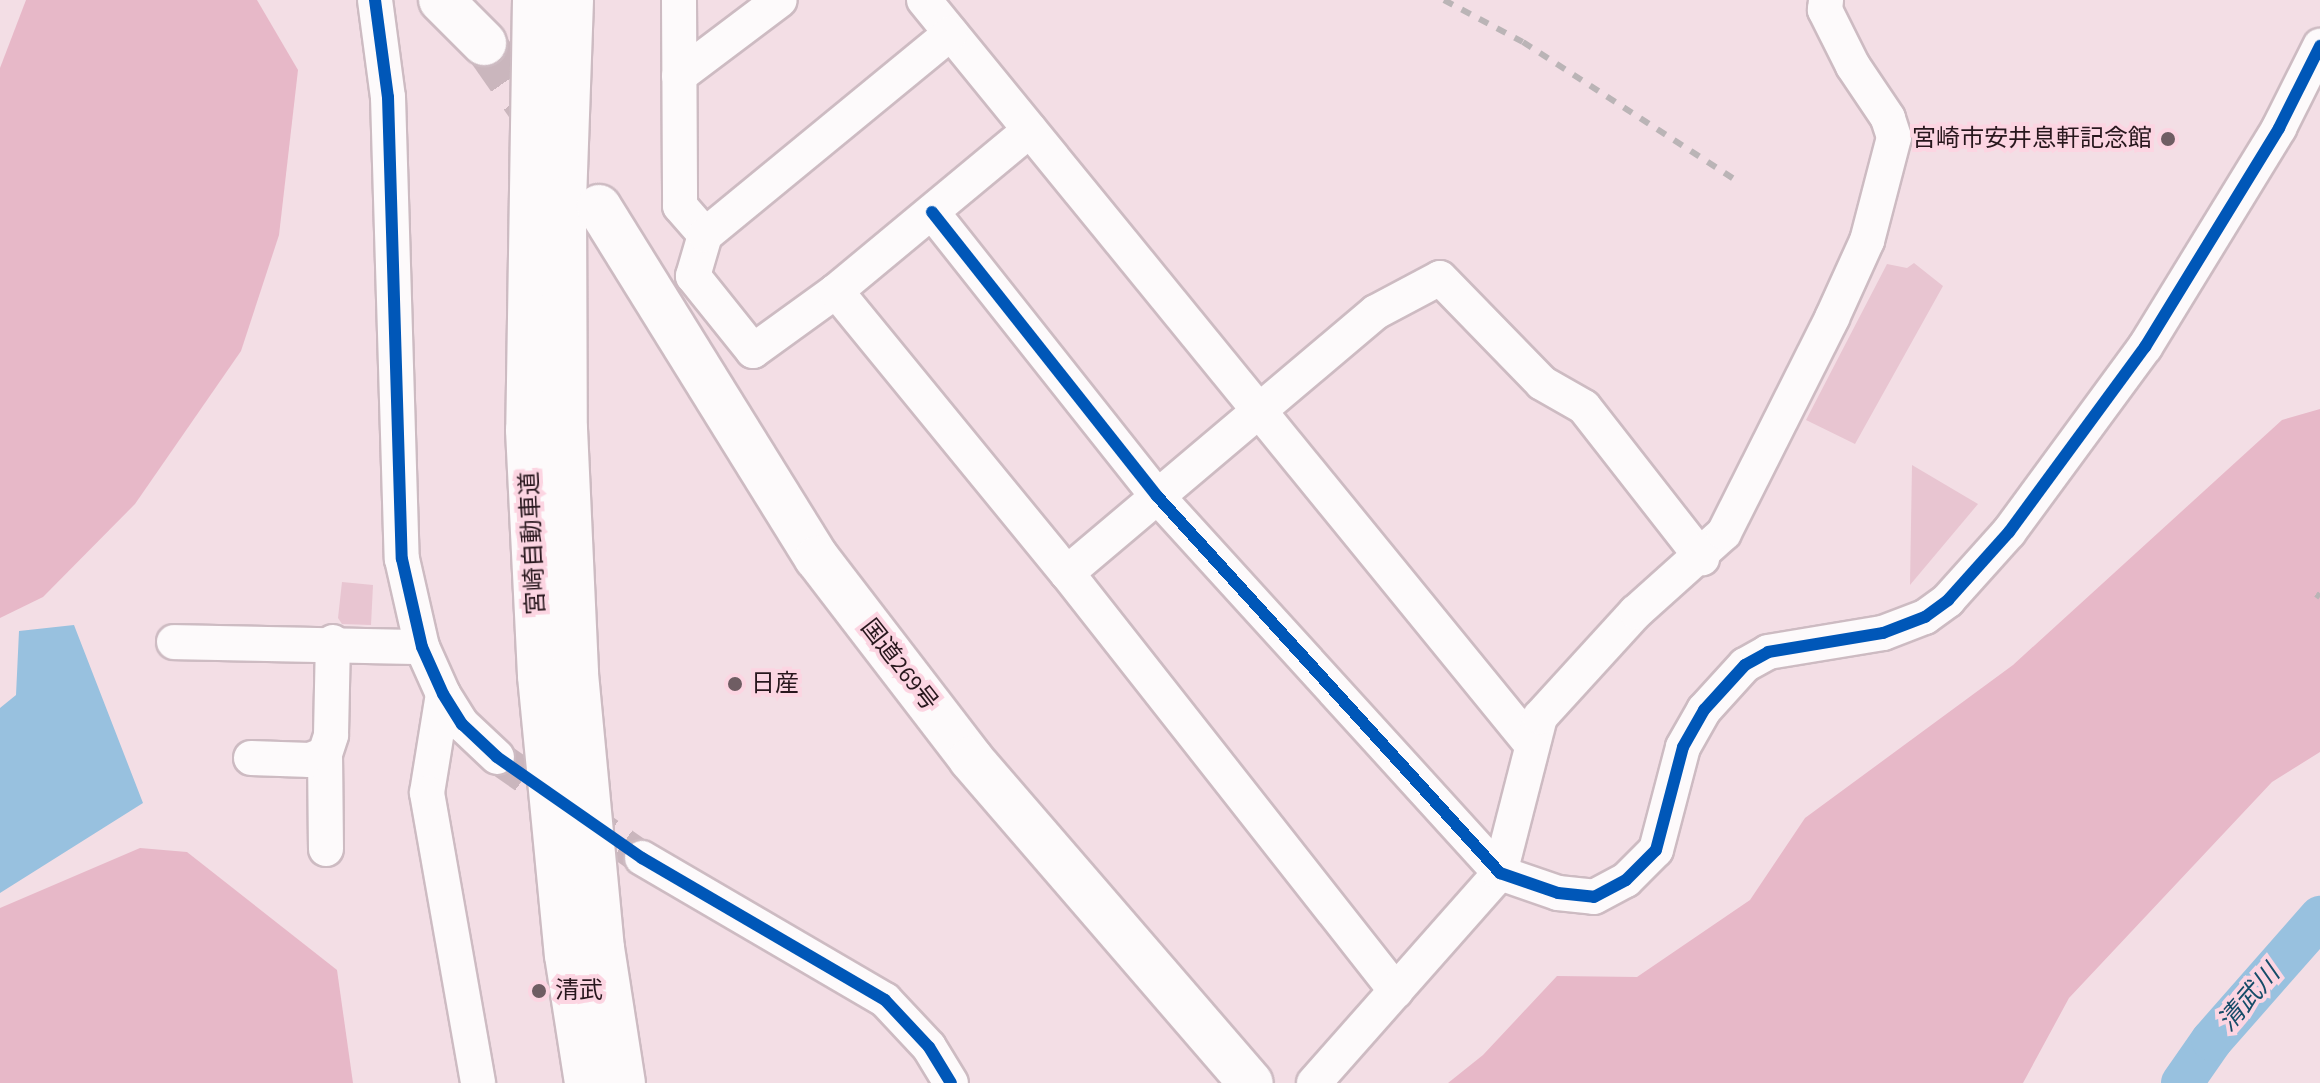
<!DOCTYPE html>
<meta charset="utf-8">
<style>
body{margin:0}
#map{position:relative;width:2320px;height:1083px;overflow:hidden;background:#f3dee5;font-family:"Source Sans 3","Noto Sans JP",sans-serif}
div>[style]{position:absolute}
.green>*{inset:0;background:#e8c5d1}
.forest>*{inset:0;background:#e7b8c8}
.water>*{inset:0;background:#98c1df}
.river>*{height:42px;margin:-21px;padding:0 21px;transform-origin:21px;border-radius:21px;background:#98c1df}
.minor-tunnel>*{height:34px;margin-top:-17px;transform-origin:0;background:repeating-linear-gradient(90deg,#cab6bd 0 34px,transparent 0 51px)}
.highway-tunnel>*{height:44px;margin-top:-22px;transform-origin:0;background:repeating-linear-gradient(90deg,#cab6bd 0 44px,transparent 0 66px)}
.roads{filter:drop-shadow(2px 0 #cdbbc2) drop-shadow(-2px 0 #cdbbc2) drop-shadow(0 2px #cdbbc2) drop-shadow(0 -2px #cdbbc2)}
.minor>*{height:34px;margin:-17px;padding:0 17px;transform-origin:17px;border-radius:17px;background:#fdfafb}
.highway>*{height:44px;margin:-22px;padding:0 22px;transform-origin:22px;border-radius:22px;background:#fdfafb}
.rail>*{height:6px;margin-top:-3px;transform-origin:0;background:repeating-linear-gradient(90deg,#bab4b6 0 10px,transparent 0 20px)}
.cycleway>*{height:12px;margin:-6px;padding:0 6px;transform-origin:6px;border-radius:6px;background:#0057b8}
.dots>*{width:22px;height:22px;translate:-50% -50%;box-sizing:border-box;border:4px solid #fcd5e2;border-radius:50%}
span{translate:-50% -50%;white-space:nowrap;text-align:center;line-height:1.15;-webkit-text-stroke:8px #fcd5e2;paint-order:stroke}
.poi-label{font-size:24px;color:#28171d}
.right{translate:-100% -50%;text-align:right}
.left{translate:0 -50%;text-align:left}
.street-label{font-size:24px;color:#28171d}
.water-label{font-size:26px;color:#164c68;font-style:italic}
</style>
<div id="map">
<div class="green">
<div style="clip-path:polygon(1914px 263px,1943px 286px,1855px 444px,1806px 420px,1887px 264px,1907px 268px)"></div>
<div style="clip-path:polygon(1912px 465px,1978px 504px,1910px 585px)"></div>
<div style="clip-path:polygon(342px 582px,373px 585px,371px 625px,342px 624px,338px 618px)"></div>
</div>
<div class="forest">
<div style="clip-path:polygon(26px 0,257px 0,298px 70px,279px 235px,241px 351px,135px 504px,43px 597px,0 618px,0 68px)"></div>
<div style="clip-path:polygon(2320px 409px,2320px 752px,2272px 782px,2069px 998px,2023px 1083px,1448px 1083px,1483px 1055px,1557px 976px,1637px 977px,1750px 900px,1805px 818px,2013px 665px,2282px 420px)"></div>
<div style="clip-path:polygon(140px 848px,187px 852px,337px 970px,353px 1083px,0 1083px,0 908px)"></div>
</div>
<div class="water">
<div style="clip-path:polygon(74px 625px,143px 803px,0 893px,0 708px,16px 695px,19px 631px)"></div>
</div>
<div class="river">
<div style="left:2182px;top:1083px;width:52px;rotate:-55.1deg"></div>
<div style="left:2212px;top:1040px;width:164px;rotate:-48.7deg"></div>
</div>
<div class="minor-tunnel">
<div style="left:497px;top:757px;width:177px;rotate:34.9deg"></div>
</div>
<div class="highway-tunnel">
<div style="left:484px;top:43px;width:106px;rotate:55deg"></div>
</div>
<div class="roads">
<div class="minor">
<div style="left:375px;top:0;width:98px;rotate:82.4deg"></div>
<div style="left:388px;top:97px;width:462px;rotate:88.3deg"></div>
<div style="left:402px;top:559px;width:90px;rotate:77.2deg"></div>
<div style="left:422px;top:647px;width:51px;rotate:65.9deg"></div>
<div style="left:443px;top:694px;width:36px;rotate:58deg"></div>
<div style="left:462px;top:724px;width:48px;rotate:43.3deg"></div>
<div style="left:679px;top:0;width:206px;rotate:89.7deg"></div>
<div style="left:680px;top:206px;width:38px;rotate:49deg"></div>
<div style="left:705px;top:235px;width:43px;rotate:106.3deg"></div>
<div style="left:693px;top:276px;width:96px;rotate:51.3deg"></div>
<div style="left:753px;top:351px;width:102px;rotate:-35.9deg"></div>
<div style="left:836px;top:291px;width:252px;rotate:-39.7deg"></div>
<div style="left:924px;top:0;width:960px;rotate:50.79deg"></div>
<div style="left:679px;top:76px;width:126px;rotate:-37deg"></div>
<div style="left:932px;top:212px;width:362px;rotate:51.6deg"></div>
<div style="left:1157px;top:496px;width:510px;rotate:47.7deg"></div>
<div style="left:1500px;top:873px;width:61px;rotate:19deg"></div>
<div style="left:1558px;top:893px;width:36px;rotate:6deg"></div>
<div style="left:1594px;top:897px;width:36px;rotate:-28deg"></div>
<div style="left:1626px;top:880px;width:42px;rotate:-45deg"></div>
<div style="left:1656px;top:850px;width:106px;rotate:-75.3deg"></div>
<div style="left:1683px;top:747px;width:43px;rotate:-60.4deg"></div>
<div style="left:1704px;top:710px;width:61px;rotate:-47.7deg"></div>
<div style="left:1745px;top:665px;width:26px;rotate:-29deg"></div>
<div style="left:1768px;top:652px;width:117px;rotate:-9.4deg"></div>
<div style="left:1883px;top:633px;width:45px;rotate:-20.9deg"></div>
<div style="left:1925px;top:617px;width:29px;rotate:-36deg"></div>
<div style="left:1948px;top:600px;width:91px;rotate:-48.1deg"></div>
<div style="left:2009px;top:532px;width:230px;rotate:-53.7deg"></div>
<div style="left:2145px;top:347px;width:257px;rotate:-58.5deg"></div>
<div style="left:2279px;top:128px;width:92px;rotate:-63.4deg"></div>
<div style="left:705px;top:235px;width:318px;rotate:-39.4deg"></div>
<div style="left:836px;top:291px;width:365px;rotate:50.7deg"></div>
<div style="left:1067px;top:573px;width:532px;rotate:51.79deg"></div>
<div style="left:1067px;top:573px;width:404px;rotate:-40.2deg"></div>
<div style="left:1376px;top:312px;width:72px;rotate:-28deg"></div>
<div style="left:1440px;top:278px;width:146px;rotate:45.8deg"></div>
<div style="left:1542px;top:383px;width:48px;rotate:29.7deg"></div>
<div style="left:1584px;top:407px;width:192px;rotate:52deg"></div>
<div style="left:174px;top:642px;width:248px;rotate:1.2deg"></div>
<div style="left:443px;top:694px;width:100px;rotate:99.2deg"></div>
<div style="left:427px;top:793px;width:294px;rotate:80deg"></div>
<div style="left:325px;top:754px;width:95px;rotate:89.4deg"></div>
<div style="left:251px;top:758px;width:59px;rotate:1.9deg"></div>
<div style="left:310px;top:760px;width:16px;rotate:-22deg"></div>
<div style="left:325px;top:754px;width:20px;rotate:-72deg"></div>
<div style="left:331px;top:735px;width:93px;rotate:-88.8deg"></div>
<div style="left:642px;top:858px;width:281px;rotate:30.3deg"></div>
<div style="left:885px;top:1000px;width:64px;rotate:46.9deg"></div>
<div style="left:929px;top:1047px;width:42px;rotate:58.6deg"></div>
<div style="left:1314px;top:1083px;width:281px;rotate:-48.5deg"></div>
<div style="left:1500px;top:873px;width:161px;rotate:-75.6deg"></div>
<div style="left:1540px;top:717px;width:142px;rotate:-47.6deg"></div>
<div style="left:1636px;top:612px;width:118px;rotate:-41.9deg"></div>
<div style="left:1724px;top:533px;width:241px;rotate:-63.3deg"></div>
<div style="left:1832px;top:318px;width:85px;rotate:-65.6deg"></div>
<div style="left:1867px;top:241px;width:107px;rotate:-75.4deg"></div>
<div style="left:1894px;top:137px;width:20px;rotate:-108deg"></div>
<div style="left:1888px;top:118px;width:63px;rotate:-123.9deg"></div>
<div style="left:1853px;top:66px;width:63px;rotate:-116.6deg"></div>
<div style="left:1825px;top:10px;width:10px;rotate:-84deg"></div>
</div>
<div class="highway">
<div style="left:441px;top:0;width:61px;rotate:45deg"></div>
<div style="left:535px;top:0;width:430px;rotate:90.9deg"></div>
<div style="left:528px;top:430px;width:246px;rotate:87.2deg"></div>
<div style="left:540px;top:676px;width:280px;rotate:84.5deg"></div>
<div style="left:567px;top:955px;width:130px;rotate:81.1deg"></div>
<div style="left:571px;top:0;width:199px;rotate:92deg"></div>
<div style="left:564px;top:199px;width:230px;rotate:89.8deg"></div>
<div style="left:565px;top:429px;width:245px;rotate:87.4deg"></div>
<div style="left:576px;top:674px;width:275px;rotate:84.6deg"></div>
<div style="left:602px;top:948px;width:137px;rotate:81.2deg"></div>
<div style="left:599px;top:207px;width:413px;rotate:58.2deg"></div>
<div style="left:817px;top:558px;width:253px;rotate:52.5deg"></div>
<div style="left:971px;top:759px;width:428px;rotate:49.2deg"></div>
</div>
</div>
<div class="rail">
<div style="left:1444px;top:0;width:89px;rotate:28deg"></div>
<div style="left:1523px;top:42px;width:255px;rotate:33deg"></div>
<div style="left:2316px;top:594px;width:5px;rotate:37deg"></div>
</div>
<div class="cycleway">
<div style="left:375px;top:0;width:98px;rotate:82.4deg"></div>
<div style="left:388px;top:97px;width:462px;rotate:88.3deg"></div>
<div style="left:402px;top:559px;width:90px;rotate:77.2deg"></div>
<div style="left:422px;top:647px;width:51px;rotate:65.9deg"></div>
<div style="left:443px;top:694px;width:36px;rotate:58deg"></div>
<div style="left:462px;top:724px;width:48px;rotate:43.3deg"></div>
<div style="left:497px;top:757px;width:177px;rotate:34.9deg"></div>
<div style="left:642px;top:858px;width:281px;rotate:30.3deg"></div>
<div style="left:885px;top:1000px;width:64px;rotate:46.9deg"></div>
<div style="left:929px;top:1047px;width:42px;rotate:58.6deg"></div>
<div style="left:932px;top:212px;width:362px;rotate:51.6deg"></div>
<div style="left:1157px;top:496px;width:510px;rotate:47.7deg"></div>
<div style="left:1500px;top:873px;width:61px;rotate:19deg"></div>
<div style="left:1558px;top:893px;width:36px;rotate:6deg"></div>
<div style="left:1594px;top:897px;width:36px;rotate:-28deg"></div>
<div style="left:1626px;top:880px;width:42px;rotate:-45deg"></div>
<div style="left:1656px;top:850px;width:106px;rotate:-75.3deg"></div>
<div style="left:1683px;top:747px;width:43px;rotate:-60.4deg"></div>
<div style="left:1704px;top:710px;width:61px;rotate:-47.7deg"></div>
<div style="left:1745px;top:665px;width:26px;rotate:-29deg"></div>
<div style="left:1768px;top:652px;width:117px;rotate:-9.4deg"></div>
<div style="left:1883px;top:633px;width:45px;rotate:-20.9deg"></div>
<div style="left:1925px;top:617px;width:29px;rotate:-36deg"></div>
<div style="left:1948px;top:600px;width:91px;rotate:-48.1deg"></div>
<div style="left:2009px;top:532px;width:230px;rotate:-53.7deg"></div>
<div style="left:2145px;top:347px;width:257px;rotate:-58.5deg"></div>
<div style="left:2279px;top:128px;width:92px;rotate:-63.4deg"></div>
</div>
<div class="dots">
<div style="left:2168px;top:139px;background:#6f5d63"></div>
<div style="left:735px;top:684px;background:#6f5d63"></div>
<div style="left:539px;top:991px;background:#6f5d63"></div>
</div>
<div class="poi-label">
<span class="right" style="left:2152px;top:139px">宮崎市安井息軒記念館</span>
<span class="left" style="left:751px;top:684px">日産</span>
<span class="left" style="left:555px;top:991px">清武</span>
</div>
<div class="street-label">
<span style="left:533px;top:543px;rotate:-93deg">宮崎自動車道</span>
<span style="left:899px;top:665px;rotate:52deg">国道269号</span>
</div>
<div class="water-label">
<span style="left:2249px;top:998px;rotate:-49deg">清武川</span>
</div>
</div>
